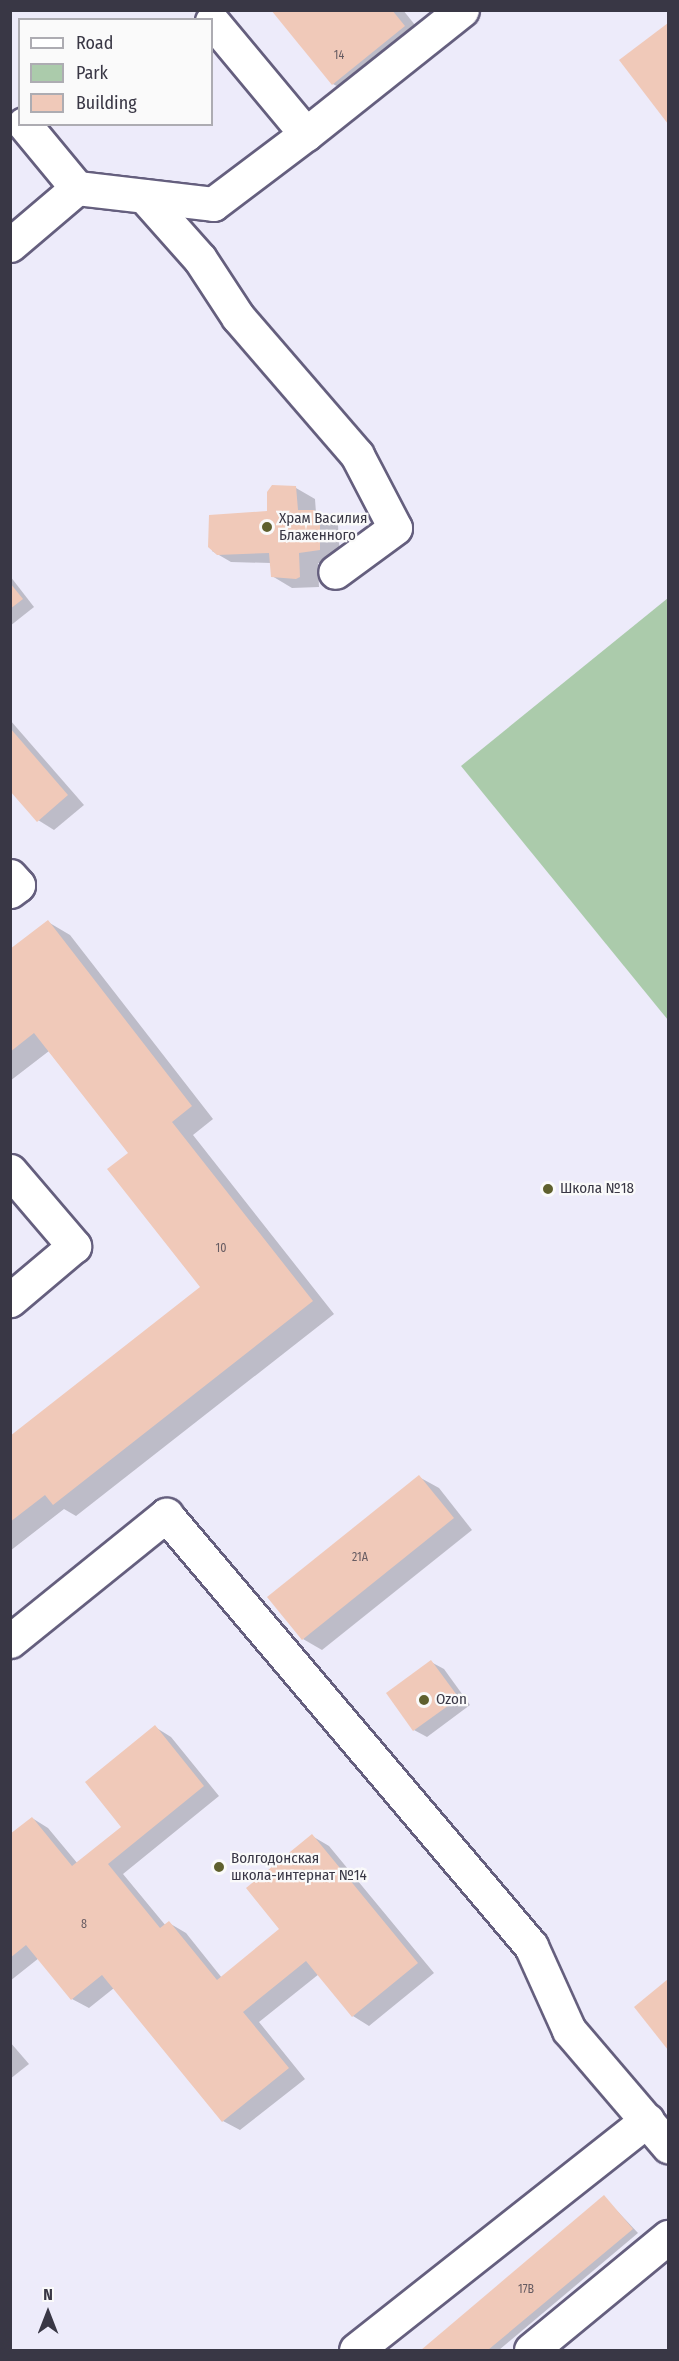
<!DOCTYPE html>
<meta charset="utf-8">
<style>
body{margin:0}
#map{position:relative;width:679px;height:2361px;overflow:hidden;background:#edebfa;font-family:"Fira Sans Condensed",sans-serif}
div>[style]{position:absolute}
.green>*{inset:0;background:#abcbab}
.shadow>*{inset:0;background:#0003}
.building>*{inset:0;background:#f0c9b9}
.roads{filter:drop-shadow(2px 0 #655f7e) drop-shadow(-2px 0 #655f7e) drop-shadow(0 2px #655f7e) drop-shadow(0 -2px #655f7e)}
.minor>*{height:33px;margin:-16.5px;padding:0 16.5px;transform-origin:16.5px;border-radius:16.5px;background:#fff}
.dots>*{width:16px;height:16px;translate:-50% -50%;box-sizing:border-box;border:3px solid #fafafa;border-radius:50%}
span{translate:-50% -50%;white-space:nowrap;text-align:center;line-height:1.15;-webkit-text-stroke:4.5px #fafafa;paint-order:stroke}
.number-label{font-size:12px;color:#675c62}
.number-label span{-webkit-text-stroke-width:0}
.poi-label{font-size:15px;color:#393745}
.left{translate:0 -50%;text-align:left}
.frame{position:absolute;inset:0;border:12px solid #393745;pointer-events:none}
.legend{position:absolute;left:18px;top:18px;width:195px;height:108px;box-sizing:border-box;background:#fafafa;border:2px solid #adacb2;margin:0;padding:8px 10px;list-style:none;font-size:18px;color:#393745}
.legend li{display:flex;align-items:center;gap:12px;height:30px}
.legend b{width:30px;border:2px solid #adacb2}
.north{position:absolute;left:18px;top:2283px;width:60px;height:60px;-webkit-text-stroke:4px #fafafa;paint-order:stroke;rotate:0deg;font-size:16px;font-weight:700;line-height:24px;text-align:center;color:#393745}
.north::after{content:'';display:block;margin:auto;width:21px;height:27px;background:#393745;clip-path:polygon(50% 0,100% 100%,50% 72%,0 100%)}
</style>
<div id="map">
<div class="green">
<div style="clip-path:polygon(668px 598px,668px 1020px,461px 766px)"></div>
</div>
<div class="shadow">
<div style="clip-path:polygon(273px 10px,403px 10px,427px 40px,356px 97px,333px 84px)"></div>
<div style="clip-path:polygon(668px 25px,668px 121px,621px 60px)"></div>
<div style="clip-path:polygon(296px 488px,315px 499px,316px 513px,338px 525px,340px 558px,336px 563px,318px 563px,319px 587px,292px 588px,272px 576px,271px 563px,231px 562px,212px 551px,211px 516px,269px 512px)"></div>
<div style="clip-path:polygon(10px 576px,34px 607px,10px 626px)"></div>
<div style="clip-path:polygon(10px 720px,84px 805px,54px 830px,38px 820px,10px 789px)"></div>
<div style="clip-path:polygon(48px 922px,70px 935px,213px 1119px,193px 1135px,334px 1314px,76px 1516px,64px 1509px,10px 1551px,10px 1438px,202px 1288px,130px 1154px,49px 1051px,10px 1081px,10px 951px)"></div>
<div style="clip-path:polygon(419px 1477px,439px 1488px,472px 1530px,322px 1650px,303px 1639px)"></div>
<div style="clip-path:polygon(431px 1662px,444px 1669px,470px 1705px,427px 1737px,414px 1730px)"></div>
<div style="clip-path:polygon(155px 1727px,171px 1737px,219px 1796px,123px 1874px,166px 1926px,169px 1923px,186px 1933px,222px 1978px,281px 1929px,312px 1836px,329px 1846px,434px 1973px,369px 2026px,353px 2016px,319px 1974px,259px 2022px,305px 2079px,240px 2130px,223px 2121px,114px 1988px,89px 2008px,72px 1999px,39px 1958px,10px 1981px,10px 1836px,32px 1818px,48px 1828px,78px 1864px,123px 1827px)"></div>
<div style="clip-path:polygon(668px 1981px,668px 2048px,636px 2007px)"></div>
<div style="clip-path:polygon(10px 2042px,29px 2064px,10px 2079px)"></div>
<div style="clip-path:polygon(604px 2197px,638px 2233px,499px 2350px,423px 2350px)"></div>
</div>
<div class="building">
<div style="clip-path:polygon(271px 10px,392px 10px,405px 26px,332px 85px)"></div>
<div style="clip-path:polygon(668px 23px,668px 124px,619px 60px)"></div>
<div style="clip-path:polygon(272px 485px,296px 486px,298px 510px,314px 510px,320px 516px,320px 550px,299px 553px,300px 577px,296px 579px,271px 577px,269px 553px,217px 555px,208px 547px,209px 515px,267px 511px,267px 492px)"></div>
<div style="clip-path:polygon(10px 583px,23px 599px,10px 609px)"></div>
<div style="clip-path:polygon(10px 728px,68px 795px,37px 822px,10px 791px)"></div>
<div style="clip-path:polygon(48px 920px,192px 1106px,172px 1122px,313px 1301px,53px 1505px,45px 1495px,10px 1522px,10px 1436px,200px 1287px,107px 1169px,128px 1153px,34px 1033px,10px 1052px,10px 949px)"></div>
<div style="clip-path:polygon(419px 1475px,454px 1518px,302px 1640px,267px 1597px)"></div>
<div style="clip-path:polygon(431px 1660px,459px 1698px,413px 1731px,386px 1693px)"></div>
<div style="clip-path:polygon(155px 1725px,204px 1786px,108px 1864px,160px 1928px,169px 1921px,217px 1980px,279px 1929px,246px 1888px,312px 1834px,418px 1963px,352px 2017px,306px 1961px,243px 2012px,289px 2068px,222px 2122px,102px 1975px,71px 2000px,26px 1945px,10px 1958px,10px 1834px,32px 1817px,72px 1866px,121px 1827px,85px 1782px)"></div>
<div style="clip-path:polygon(668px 1979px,668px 2050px,634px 2007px)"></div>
<div style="clip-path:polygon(604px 2195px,633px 2229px,488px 2350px,421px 2350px)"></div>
</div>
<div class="roads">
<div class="minor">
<div style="left:24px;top:124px;width:83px;rotate:50.4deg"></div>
<div style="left:306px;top:134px;width:199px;rotate:-38.5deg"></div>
<div style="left:77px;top:188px;width:137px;rotate:6.7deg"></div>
<div style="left:213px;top:204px;width:116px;rotate:-37deg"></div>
<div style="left:306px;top:134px;width:147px;rotate:-129.8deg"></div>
<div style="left:144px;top:196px;width:84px;rotate:48.4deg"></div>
<div style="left:200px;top:259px;width:69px;rotate:56.8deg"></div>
<div style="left:238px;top:317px;width:182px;rotate:49.2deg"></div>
<div style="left:357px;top:455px;width:82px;rotate:62.5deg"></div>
<div style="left:395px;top:528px;width:74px;rotate:143.7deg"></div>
<div style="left:10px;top:245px;width:88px;rotate:-40.4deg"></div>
<div style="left:10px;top:876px;width:12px;rotate:48deg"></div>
<div style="left:18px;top:885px;width:10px;rotate:143deg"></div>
<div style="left:10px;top:1171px;width:99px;rotate:49.5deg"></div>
<div style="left:74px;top:1246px;width:84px;rotate:139.8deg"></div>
<div style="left:10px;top:1641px;width:201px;rotate:-38.9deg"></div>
<div style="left:166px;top:1515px;width:565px;rotate:49.74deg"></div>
<div style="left:531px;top:1946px;width:92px;rotate:65.7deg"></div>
<div style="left:569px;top:2030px;width:153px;rotate:49.5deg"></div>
<div style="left:356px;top:2350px;width:371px;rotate:-38.3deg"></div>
<div style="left:531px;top:2350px;width:178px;rotate:-39.5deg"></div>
</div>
</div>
<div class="dots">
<div style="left:267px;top:527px;background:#5f602e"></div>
<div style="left:548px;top:1189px;background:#5f602e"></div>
<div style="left:424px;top:1700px;background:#5f602e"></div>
<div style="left:219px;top:1867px;background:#5f602e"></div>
</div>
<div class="number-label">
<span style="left:339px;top:56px">14</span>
<span style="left:221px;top:1249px">10</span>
<span style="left:360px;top:1558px">21А</span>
<span style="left:84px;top:1925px">8</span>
<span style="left:526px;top:2290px">17В</span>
</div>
<div class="poi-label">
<span class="left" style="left:279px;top:527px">Храм Василия<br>Блаженного</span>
<span class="left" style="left:560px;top:1189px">Школа №18</span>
<span class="left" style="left:436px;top:1700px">Ozon</span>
<span class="left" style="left:231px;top:1867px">Волгодонская<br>школа-интернат №14</span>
</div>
<div class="frame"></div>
<ul class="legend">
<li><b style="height:8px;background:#fff"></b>Road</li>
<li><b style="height:16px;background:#abcbab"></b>Park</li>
<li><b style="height:16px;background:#f0c9b9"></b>Building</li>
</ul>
<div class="north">N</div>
</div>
